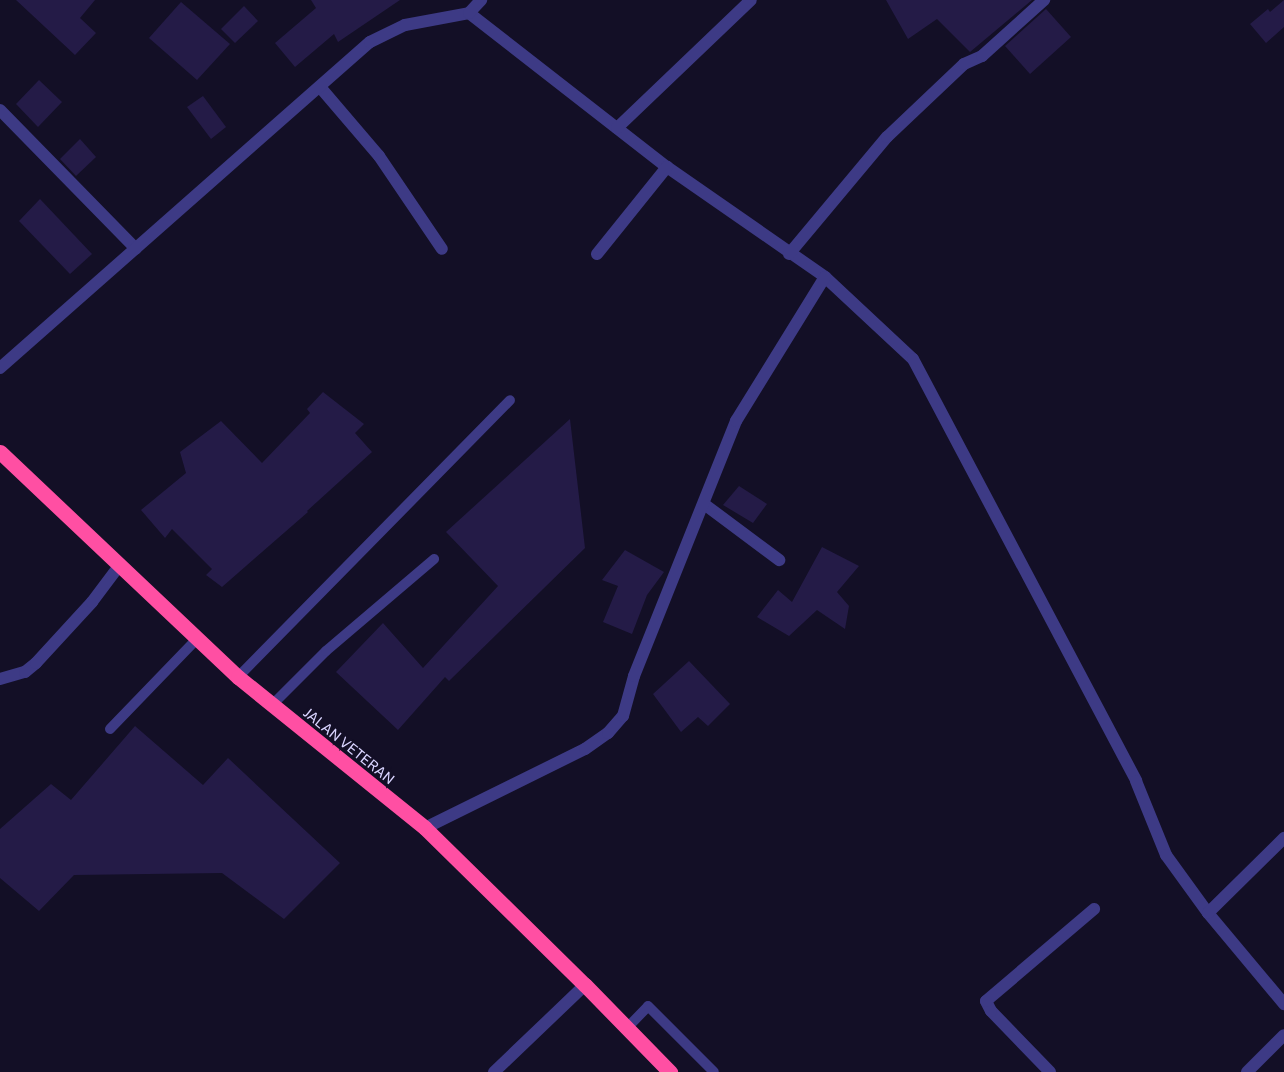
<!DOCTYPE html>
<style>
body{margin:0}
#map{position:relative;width:1284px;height:1072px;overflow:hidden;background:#130f26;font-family:"Public Sans",sans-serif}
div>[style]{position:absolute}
.building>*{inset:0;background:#241b47}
.lane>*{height:10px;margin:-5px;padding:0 5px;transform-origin:5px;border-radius:5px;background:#3d3a85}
.street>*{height:12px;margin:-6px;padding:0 6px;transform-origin:6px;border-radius:6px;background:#3d3a85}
.highway>*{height:15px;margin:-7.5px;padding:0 7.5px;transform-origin:7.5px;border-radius:7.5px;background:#ff4fa3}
span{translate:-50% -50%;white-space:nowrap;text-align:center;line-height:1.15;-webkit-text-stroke:4.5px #130f26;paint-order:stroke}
.street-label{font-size:14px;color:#d9d4ff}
</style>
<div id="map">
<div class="building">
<div style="clip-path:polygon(16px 0,95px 0,80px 18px,96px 33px,75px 55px)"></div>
<div style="clip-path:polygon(311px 0,400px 0,338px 42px,334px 34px,295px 67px,275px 43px,316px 8px)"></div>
<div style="clip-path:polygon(886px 0,1032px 0,970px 52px,937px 19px,908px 39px)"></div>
<div style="clip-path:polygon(1284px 0,1284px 27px,1266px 43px,1250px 24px,1268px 9px,1270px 12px)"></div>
<div style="clip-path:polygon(181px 2px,230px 44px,197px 80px,149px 38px)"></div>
<div style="clip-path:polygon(244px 6px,258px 21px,235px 43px,221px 29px)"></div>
<div style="clip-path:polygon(1046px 9px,1071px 37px,1030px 74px,1005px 46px)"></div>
<div style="clip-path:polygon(39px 80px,62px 102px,38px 127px,16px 104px)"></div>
<div style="clip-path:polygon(203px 96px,226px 127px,211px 139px,187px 107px)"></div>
<div style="clip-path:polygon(80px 139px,96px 157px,76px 176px,60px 159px)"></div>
<div style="clip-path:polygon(40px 199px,92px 254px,70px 274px,19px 221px)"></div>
<div style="clip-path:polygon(323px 392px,364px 424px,355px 433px,372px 452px,307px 511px,308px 512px,222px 587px,206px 575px,212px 569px,172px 529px,165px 538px,141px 510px,186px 473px,180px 452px,221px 421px,262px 463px,310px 413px,307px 409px)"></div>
<div style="clip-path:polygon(570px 419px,585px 548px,449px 681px,445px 677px,398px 730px,336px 672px,383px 623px,423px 668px,498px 586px,446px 532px)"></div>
<div style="clip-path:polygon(739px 486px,767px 504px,753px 523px,723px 505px)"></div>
<div style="clip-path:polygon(822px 547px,859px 566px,837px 592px,849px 606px,845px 629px,817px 610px,789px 636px,757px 617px,778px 590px,792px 602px)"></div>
<div style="clip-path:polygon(625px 550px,664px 572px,647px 595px,632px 634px,603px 622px,618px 586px,602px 580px)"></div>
<div style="clip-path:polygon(689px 661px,730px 704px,708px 726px,698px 717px,681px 732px,653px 694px)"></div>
<div style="clip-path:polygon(135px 726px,203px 785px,228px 758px,340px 863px,284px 919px,222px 873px,74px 875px,39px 911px,0 878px,0 829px,51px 784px,71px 800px)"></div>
</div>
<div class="lane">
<div style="left:238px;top:677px;width:388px;rotate:-45.5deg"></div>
<div style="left:272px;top:705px;width:76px;rotate:-45deg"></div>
<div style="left:326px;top:651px;width:142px;rotate:-40.4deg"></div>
<div style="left:110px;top:729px;width:125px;rotate:-46deg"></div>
<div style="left:627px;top:1028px;width:30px;rotate:-46deg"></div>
<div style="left:648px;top:1006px;width:93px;rotate:45deg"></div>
</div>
<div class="street">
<div style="left:469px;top:13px;width:251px;rotate:37.9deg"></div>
<div style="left:667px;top:167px;width:193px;rotate:34.8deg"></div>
<div style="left:825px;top:277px;width:120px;rotate:43deg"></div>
<div style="left:913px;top:359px;width:477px;rotate:62.1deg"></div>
<div style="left:1136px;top:781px;width:80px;rotate:67.9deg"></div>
<div style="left:1166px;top:855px;width:72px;rotate:54.1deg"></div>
<div style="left:1208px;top:913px;width:119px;rotate:50.1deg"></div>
<div style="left:320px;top:87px;width:91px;rotate:49.5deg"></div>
<div style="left:379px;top:156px;width:112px;rotate:55.9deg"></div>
<div style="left:0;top:110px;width:194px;rotate:45.6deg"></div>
<div style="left:617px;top:128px;width:185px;rotate:-43.7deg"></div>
<div style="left:597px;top:254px;width:112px;rotate:-51.2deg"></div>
<div style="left:789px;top:254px;width:153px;rotate:-50.1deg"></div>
<div style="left:887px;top:137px;width:106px;rotate:-43.5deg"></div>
<div style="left:964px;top:64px;width:20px;rotate:-24deg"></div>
<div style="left:982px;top:56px;width:84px;rotate:-42.1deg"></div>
<div style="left:0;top:368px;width:493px;rotate:-41.4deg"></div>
<div style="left:370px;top:42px;width:39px;rotate:-26deg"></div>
<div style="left:405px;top:25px;width:65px;rotate:-10.6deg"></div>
<div style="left:469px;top:13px;width:18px;rotate:-47deg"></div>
<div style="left:704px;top:504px;width:94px;rotate:36.7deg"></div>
<div style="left:0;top:679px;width:26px;rotate:-16deg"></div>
<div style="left:25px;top:672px;width:14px;rotate:-39deg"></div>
<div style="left:36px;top:663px;width:83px;rotate:-47.4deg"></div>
<div style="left:92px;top:602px;width:45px;rotate:-53.1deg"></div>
<div style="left:425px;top:828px;width:178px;rotate:-26.3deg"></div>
<div style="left:585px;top:749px;width:28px;rotate:-35deg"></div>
<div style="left:608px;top:733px;width:23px;rotate:-49deg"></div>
<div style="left:623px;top:716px;width:41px;rotate:-74.6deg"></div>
<div style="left:634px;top:676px;width:275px;rotate:-68.2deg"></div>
<div style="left:736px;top:421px;width:169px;rotate:-58.3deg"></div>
<div style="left:1208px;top:913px;width:107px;rotate:-44.6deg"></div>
<div style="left:494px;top:1072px;width:126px;rotate:-43.7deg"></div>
<div style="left:1050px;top:1072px;width:85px;rotate:-134deg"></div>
<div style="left:991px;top:1011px;width:11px;rotate:-117deg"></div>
<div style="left:986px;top:1001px;width:142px;rotate:-40.4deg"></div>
<div style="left:1247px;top:1072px;width:52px;rotate:-45deg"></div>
</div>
<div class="highway">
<div style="left:0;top:452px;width:328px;rotate:43.4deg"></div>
<div style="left:238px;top:677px;width:240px;rotate:38.9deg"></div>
<div style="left:425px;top:828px;width:224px;rotate:44.5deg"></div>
<div style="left:585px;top:985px;width:122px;rotate:45.7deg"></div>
</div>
<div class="street-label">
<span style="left:349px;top:746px;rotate:39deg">JALAN VETERAN</span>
</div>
</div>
